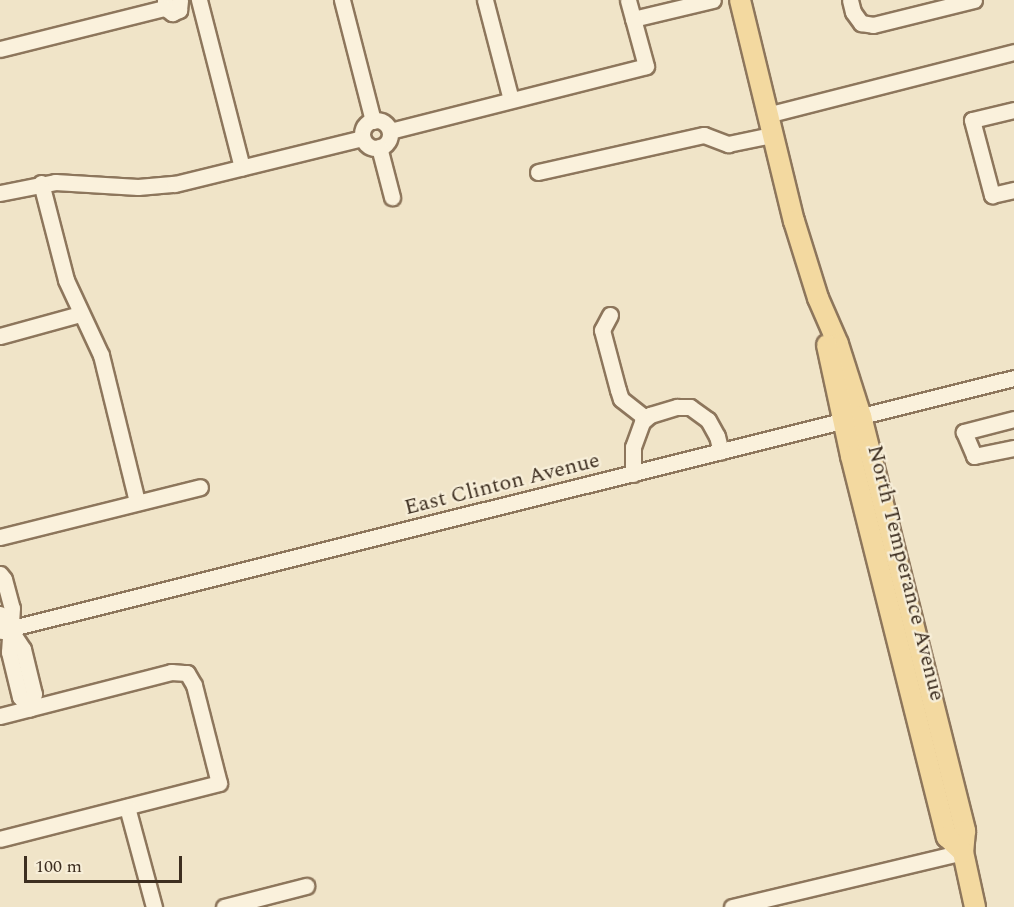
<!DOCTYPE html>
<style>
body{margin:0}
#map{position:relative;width:1014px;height:907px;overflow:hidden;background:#f0e4c8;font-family:Spectral,serif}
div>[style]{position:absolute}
.roads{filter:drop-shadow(2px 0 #8d765c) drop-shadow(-2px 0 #8d765c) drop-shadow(0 2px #8d765c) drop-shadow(0 -2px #8d765c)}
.minor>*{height:15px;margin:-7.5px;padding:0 7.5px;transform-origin:7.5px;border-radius:7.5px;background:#faf1dc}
.minor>.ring{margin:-7.5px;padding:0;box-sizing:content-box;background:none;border:15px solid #faf1dc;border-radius:50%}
.major>*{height:20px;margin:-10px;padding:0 10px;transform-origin:10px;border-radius:10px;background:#f3d9a0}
span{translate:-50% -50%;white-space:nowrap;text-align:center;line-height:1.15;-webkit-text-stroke:4.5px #f7eed8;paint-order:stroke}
.street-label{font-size:22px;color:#3d2e20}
.scale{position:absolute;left:24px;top:856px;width:158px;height:27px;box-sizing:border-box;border:3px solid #3d2e20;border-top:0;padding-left:8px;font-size:18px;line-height:21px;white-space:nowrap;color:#3d2e20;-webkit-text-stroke:4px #f7eed8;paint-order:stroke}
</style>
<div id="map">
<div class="roads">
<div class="minor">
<div style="left:165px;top:0;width:8px;rotate:90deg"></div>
<div style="left:165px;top:8px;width:9px;rotate:36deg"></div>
<div style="left:172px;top:13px;width:8px;rotate:-23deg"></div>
<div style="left:179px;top:10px;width:10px;rotate:-84deg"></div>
<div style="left:199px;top:0;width:173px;rotate:75.6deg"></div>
<div style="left:342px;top:0;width:125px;rotate:75.6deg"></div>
<div style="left:485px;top:0;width:103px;rotate:75.4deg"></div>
<div style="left:850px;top:0;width:12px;rotate:76deg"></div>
<div style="left:853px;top:12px;width:14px;rotate:54deg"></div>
<div style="left:861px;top:23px;width:12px;rotate:9deg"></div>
<div style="left:873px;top:25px;width:104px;rotate:-13.9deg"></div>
<div style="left:633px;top:19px;width:82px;rotate:-13.4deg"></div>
<div style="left:0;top:49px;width:170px;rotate:-14deg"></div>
<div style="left:1014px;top:110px;width:43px;rotate:166.6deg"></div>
<div style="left:972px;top:120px;width:78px;rotate:75.1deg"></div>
<div style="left:992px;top:195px;width:23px;rotate:-13deg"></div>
<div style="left:767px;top:115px;width:255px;rotate:-14.3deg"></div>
<div class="ring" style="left:362px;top:120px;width:13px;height:13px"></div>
<div style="left:390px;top:131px;width:264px;rotate:-14.2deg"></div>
<div style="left:646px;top:66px;width:68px;rotate:-105.3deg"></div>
<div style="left:379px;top:147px;width:52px;rotate:75.4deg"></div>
<div style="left:538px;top:172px;width:170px;rotate:-12.6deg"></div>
<div style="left:704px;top:135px;width:26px;rotate:21deg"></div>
<div style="left:728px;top:144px;width:45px;rotate:-11.6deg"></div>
<div style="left:41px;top:183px;width:100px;rotate:75.5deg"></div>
<div style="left:66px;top:280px;width:83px;rotate:65deg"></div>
<div style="left:101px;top:355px;width:151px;rotate:76.2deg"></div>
<div style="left:0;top:193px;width:56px;rotate:-11.3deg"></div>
<div style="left:55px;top:182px;width:83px;rotate:3.4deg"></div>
<div style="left:138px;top:187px;width:37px;rotate:-5deg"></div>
<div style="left:175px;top:184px;width:193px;rotate:-13.8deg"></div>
<div style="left:610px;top:315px;width:17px;rotate:118deg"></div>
<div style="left:602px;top:330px;width:62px;rotate:75.1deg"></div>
<div style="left:618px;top:390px;width:9px;rotate:72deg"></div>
<div style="left:621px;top:399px;width:31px;rotate:38deg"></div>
<div style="left:0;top:336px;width:83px;rotate:-15.4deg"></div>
<div style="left:1014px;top:419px;width:52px;rotate:165.4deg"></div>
<div style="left:964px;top:432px;width:26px;rotate:67deg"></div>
<div style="left:974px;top:456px;width:41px;rotate:-11.3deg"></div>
<div style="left:633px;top:474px;width:27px;rotate:-90deg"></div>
<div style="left:633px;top:447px;width:27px;rotate:-70deg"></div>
<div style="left:642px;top:422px;width:11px;rotate:-41deg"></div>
<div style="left:650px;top:415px;width:28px;rotate:-17deg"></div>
<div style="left:677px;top:407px;width:13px"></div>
<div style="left:690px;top:407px;width:22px;rotate:36deg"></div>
<div style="left:708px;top:420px;width:18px;rotate:61deg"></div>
<div style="left:717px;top:436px;width:16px;rotate:76deg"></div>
<div style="left:0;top:537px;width:206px;rotate:-14deg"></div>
<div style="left:0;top:574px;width:6px;rotate:51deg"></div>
<div style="left:4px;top:579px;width:30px;rotate:75deg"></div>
<div style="left:12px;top:608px;width:44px;rotate:93.9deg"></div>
<div style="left:9px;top:652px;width:46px;rotate:76.3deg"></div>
<div style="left:20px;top:697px;width:15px;rotate:48deg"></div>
<div style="left:0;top:614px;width:42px;rotate:56.7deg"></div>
<div style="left:23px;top:649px;width:46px;rotate:76.3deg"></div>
<div style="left:34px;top:694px;width:15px;rotate:106deg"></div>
<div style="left:0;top:631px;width:1045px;rotate:-14.01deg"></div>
<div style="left:0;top:716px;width:177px;rotate:-14.4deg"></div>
<div style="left:171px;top:672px;width:16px;rotate:4deg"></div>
<div style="left:187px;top:673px;width:14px;rotate:60deg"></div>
<div style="left:194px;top:685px;width:101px;rotate:75.7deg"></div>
<div style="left:219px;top:783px;width:226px;rotate:165.7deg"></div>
<div style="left:127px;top:807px;width:104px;rotate:74.9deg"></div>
<div style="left:224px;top:907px;width:85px;rotate:-14.4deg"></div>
<div style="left:732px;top:907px;width:237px;rotate:-13.4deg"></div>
</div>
<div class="major">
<div style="left:740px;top:0;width:228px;rotate:76.3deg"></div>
<div style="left:794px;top:221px;width:81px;rotate:72.7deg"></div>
<div style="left:818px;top:298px;width:50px;rotate:66.5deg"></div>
<div style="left:838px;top:344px;width:76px;rotate:72.3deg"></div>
<div style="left:861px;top:416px;width:428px;rotate:75.9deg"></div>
<div style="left:965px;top:831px;width:21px;rotate:95deg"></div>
<div style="left:963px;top:852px;width:56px;rotate:77.7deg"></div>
<div style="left:827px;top:345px;width:114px;rotate:77.8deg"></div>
<div style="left:851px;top:456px;width:393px;rotate:75.9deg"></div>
<div style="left:947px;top:837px;width:22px;rotate:43deg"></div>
</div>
</div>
<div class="street-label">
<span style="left:502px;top:484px;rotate:-14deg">East Clinton Avenue</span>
<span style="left:906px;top:573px;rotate:76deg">North Temperance Avenue</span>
</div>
<div class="scale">100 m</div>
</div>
